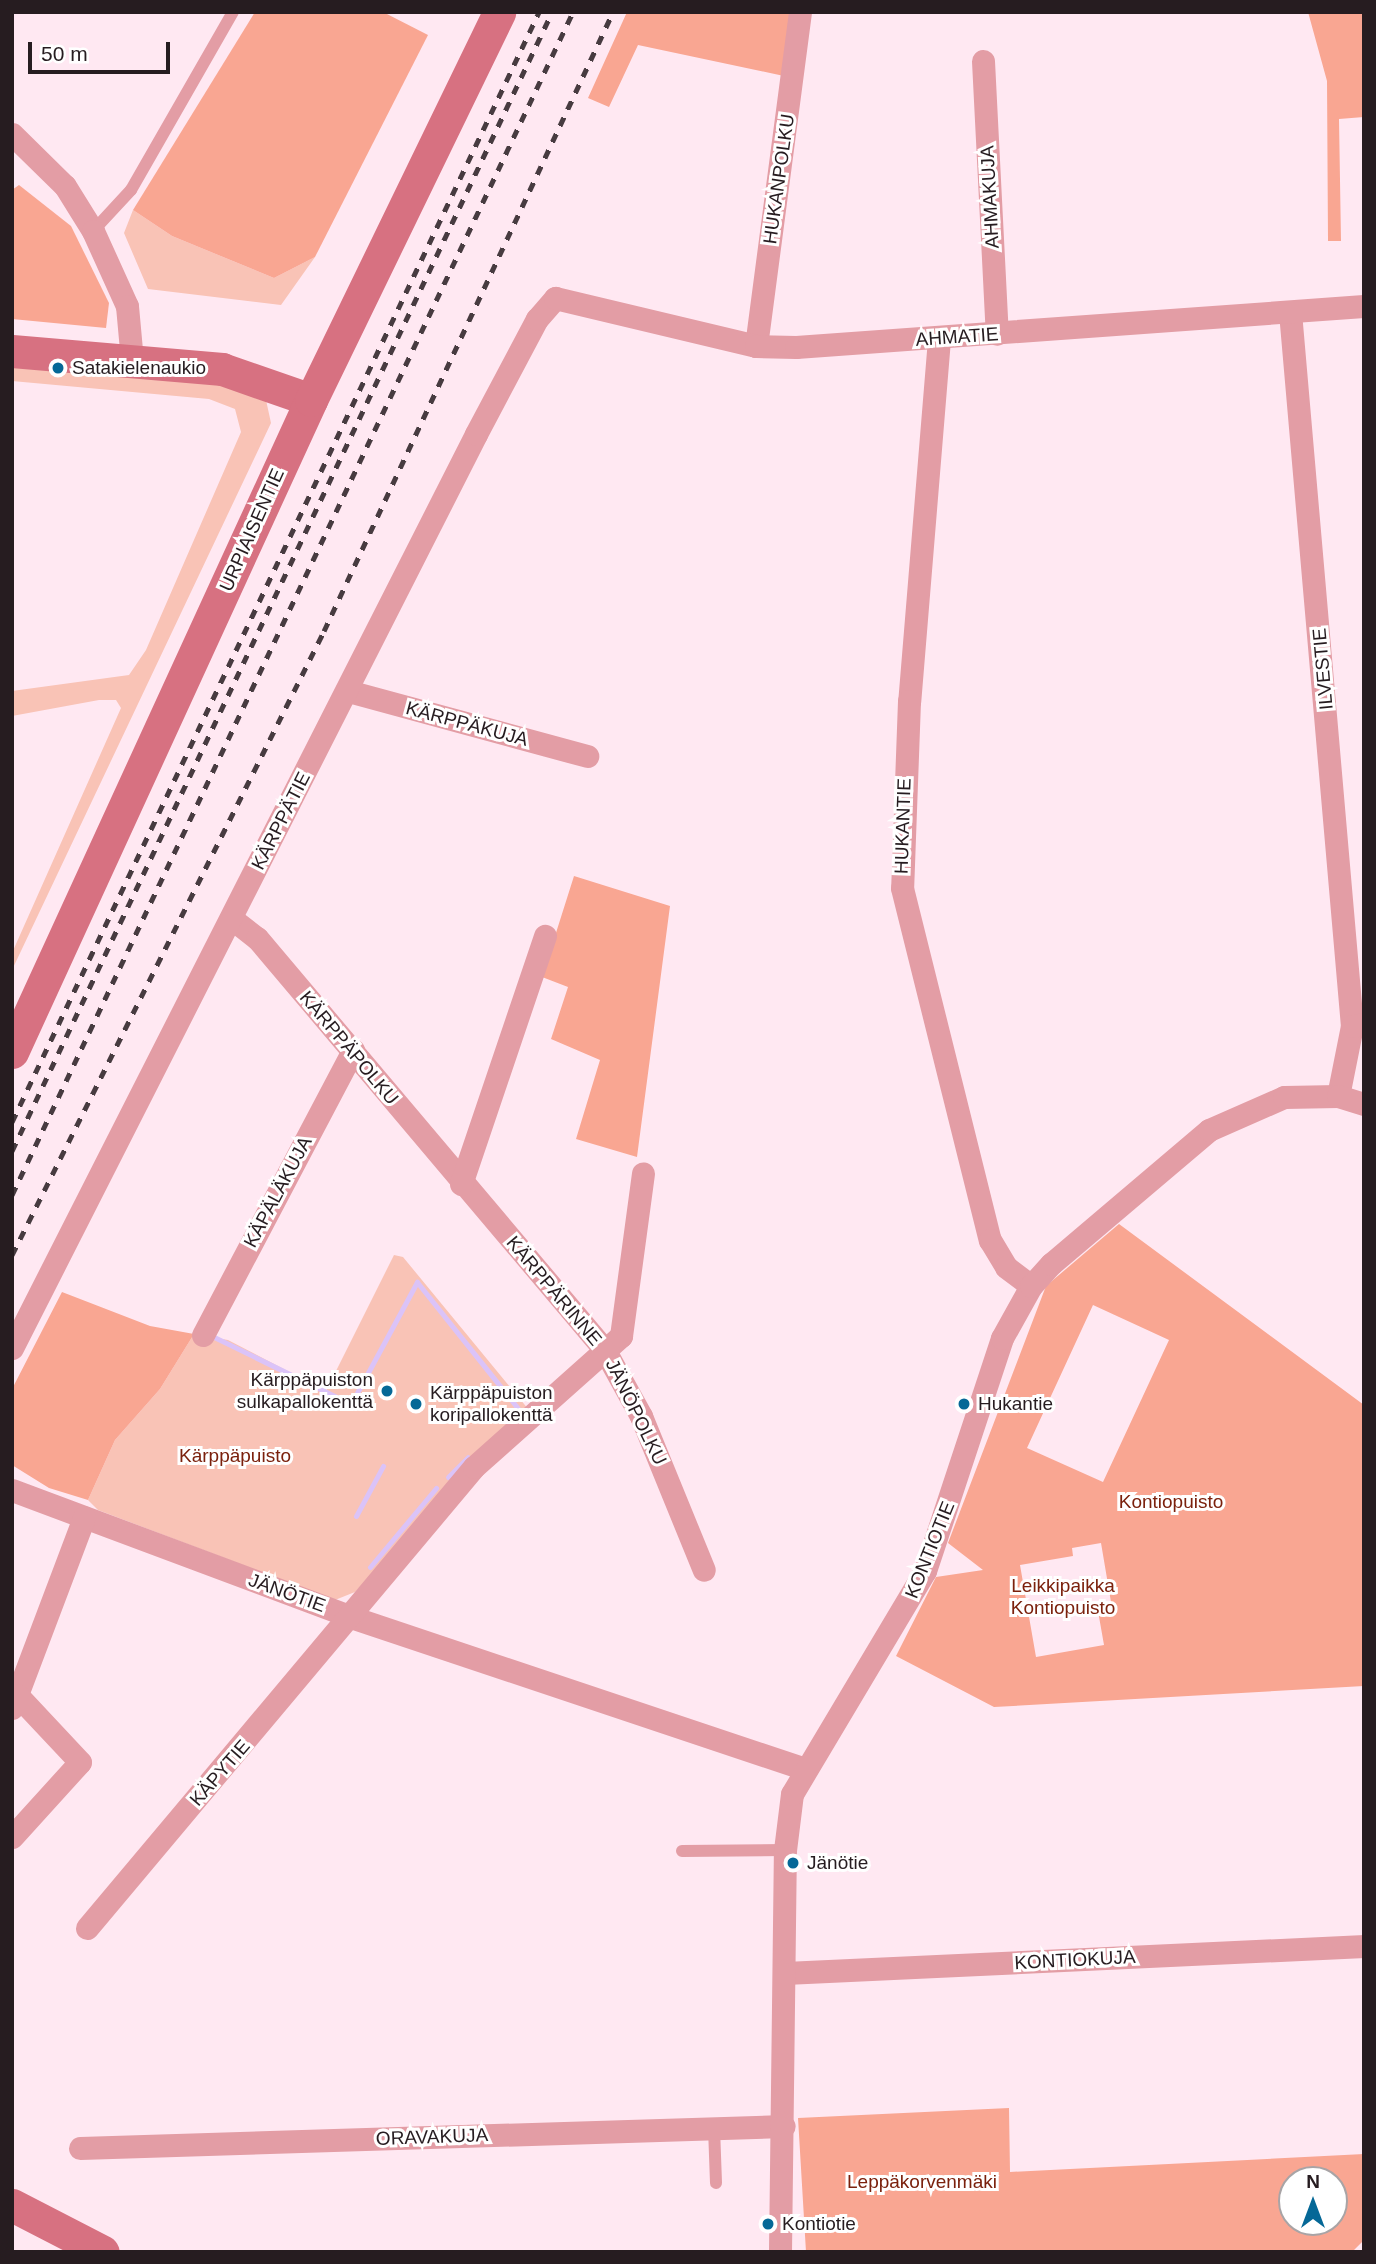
<!DOCTYPE html>
<meta charset="utf-8">
<style>
body{margin:0}
#map{position:relative;width:1376px;height:2264px;overflow:hidden;background:#ffe8f2;font-family:Arial,sans-serif}
div>[style]{position:absolute}
.green>*{inset:0;background:#f9c3b6}
.forest>*{inset:0;background:#f9a692}
.stream>*{height:5px;margin:-2.5px;padding:0 2.5px;transform-origin:2.5px;border-radius:2.5px;background:#dbc3f8}
.lane>*{height:12px;margin:-6px;padding:0 6px;transform-origin:6px;border-radius:6px;background:#e39da5}
.street>*{height:23px;margin:-11.5px;padding:0 11.5px;transform-origin:11.5px;border-radius:11.5px;background:#e39da5}
.secondary>*{height:33px;margin:-16.5px;padding:0 16.5px;transform-origin:16.5px;border-radius:16.5px;background:#d77181}
.rail>*{height:5px;margin-top:-2.5px;transform-origin:0;background:repeating-linear-gradient(90deg,#473b40 0 9px,transparent 0 18px)}
.dots>*{width:19px;height:19px;translate:-50% -50%;box-sizing:border-box;border:4px solid #fff;border-radius:50%}
span{translate:-50% -50%;white-space:nowrap;text-align:center;line-height:1.15;-webkit-text-stroke:6px #fff;paint-order:stroke}
.street-label{font-size:19px;color:#261c20}
.poi-label{font-size:19px;color:#261c20}
.left{translate:0 -50%;text-align:left}
.right{translate:-100% -50%;text-align:right}
.park-label{font-size:19px;color:#7b210d}
.frame{position:absolute;inset:0;border:14px solid #261c20;pointer-events:none}
.north{position:absolute;left:1278px;top:2166px;width:70px;height:70px;box-sizing:border-box;background:#fff;border:2px solid #a8a4a6;border-radius:50%;rotate:0deg;font-size:19px;font-weight:700;line-height:28px;text-align:center;color:#261c20}
.north::after{content:'';display:block;margin:auto;width:24px;height:32px;background:#056897;clip-path:polygon(50% 0,100% 100%,50% 72%,0 100%)}
.scale{position:absolute;left:28px;top:42px;width:142px;height:32px;box-sizing:border-box;border:4px solid #261c20;border-top:0;padding-left:9px;font-size:21px;line-height:24px;white-space:nowrap;color:#261c20;-webkit-text-stroke:5px #fff;paint-order:stroke}
</style>
<div id="map">
<div class="green">
<div style="clip-path:polygon(133px 210px,172px 236px,274px 278px,315px 257px,281px 305px,148px 289px,124px 233px)"></div>
<div style="clip-path:polygon(12px 367px,231px 378px,266px 400px,271px 423px,12px 970px,12px 953px,121px 708px,116px 700px,99px 700px,12px 716px,12px 691px,129px 675px,146px 650px,241px 432px,235px 409px,209px 399px,12px 381px)"></div>
<div style="clip-path:polygon(394px 1255px,403px 1257px,529px 1410px,355px 1592px,335px 1600px,98px 1510px,88px 1500px,115px 1440px,160px 1389px,194px 1334px,228px 1340px,326px 1391px)"></div>
</div>
<div class="forest">
<div style="clip-path:polygon(255px 12px,383px 12px,428px 35px,315px 257px,274px 278px,172px 236px,133px 210px)"></div>
<div style="clip-path:polygon(627px 12px,791px 12px,784px 76px,638px 45px,609px 107px,588px 98px)"></div>
<div style="clip-path:polygon(1308px 12px,1364px 12px,1364px 117px,1339px 119px,1341px 241px,1328px 241px,1327px 81px)"></div>
<div style="clip-path:polygon(19px 185px,71px 226px,109px 303px,106px 328px,12px 319px,12px 190px)"></div>
<div style="clip-path:polygon(574px 876px,670px 906px,637px 1157px,576px 1139px,600px 1060px,551px 1039px,568px 987px,542px 977px)"></div>
<div style="clip-path:polygon(evenodd,1119px 1224px,1364px 1405px,1364px 1686px,994px 1707px,896px 1656px,936px 1577px,983px 1570px,948px 1543px,1046px 1286px,1119px 1224px,1093px 1305px,1169px 1340px,1103px 1482px,1027px 1448px,1093px 1305px,1119px 1224px,1101px 1543px,1112px 1608px,1098px 1611px,1104px 1645px,1036px 1657px,1020px 1565px,1073px 1556px,1072px 1548px,1101px 1543px)"></div>
<div style="clip-path:polygon(62px 1292px,150px 1326px,194px 1334px,160px 1389px,115px 1440px,88px 1500px,49px 1488px,12px 1465px,12px 1389px)"></div>
<div style="clip-path:polygon(evenodd,1009px 2108px,1010px 2172px,1364px 2154px,1364px 2240px,1352px 2252px,806px 2252px,798px 2118px,1009px 2108px,1292px 2180px,1334px 2180px,1334px 2222px,1292px 2222px,1292px 2180px)"></div>
</div>
<div class="stream">
<div style="left:214px;top:1337px;width:153px;rotate:26.1deg"></div>
<div style="left:351px;top:1404px;width:139px;rotate:-61.6deg"></div>
<div style="left:417px;top:1282px;width:165px;rotate:51.4deg"></div>
<div style="left:448px;top:1477px;width:28px;rotate:-45deg"></div>
<div style="left:356px;top:1516px;width:57px;rotate:-61.6deg"></div>
<div style="left:370px;top:1567px;width:103px;rotate:-50.1deg"></div>
</div>
<div class="lane">
<div style="left:93px;top:231px;width:56px;rotate:-47.2deg"></div>
<div style="left:131px;top:190px;width:205px;rotate:-60.2deg"></div>
<div style="left:682px;top:1851px;width:103px;rotate:-0.6deg"></div>
<div style="left:714px;top:2128px;width:55px;rotate:87.9deg"></div>
</div>
<div class="street">
<div style="left:983px;top:61px;width:273px;rotate:87.1deg"></div>
<div style="left:12px;top:134px;width:74px;rotate:44.5deg"></div>
<div style="left:65px;top:186px;width:53px;rotate:58.1deg"></div>
<div style="left:93px;top:231px;width:82px;rotate:65.6deg"></div>
<div style="left:127px;top:306px;width:55px;rotate:84.8deg"></div>
<div style="left:1290px;top:312px;width:717px;rotate:85.04deg"></div>
<div style="left:939px;top:339px;width:363px;rotate:94.7deg"></div>
<div style="left:909px;top:701px;width:187px;rotate:92.1deg"></div>
<div style="left:902px;top:888px;width:363px;rotate:76deg"></div>
<div style="left:990px;top:1240px;width:31px;rotate:59deg"></div>
<div style="left:1006px;top:1267px;width:31px;rotate:37deg"></div>
<div style="left:756px;top:346px;width:337px;rotate:-82.5deg"></div>
<div style="left:348px;top:691px;width:248px;rotate:15.2deg"></div>
<div style="left:231px;top:918px;width:33px;rotate:38deg"></div>
<div style="left:257px;top:938px;width:538px;rotate:49.83deg"></div>
<div style="left:604px;top:1349px;width:77px;rotate:61.1deg"></div>
<div style="left:641px;top:1416px;width:166px;rotate:67.8deg"></div>
<div style="left:1338px;top:1096px;width:71px;rotate:-78.7deg"></div>
<div style="left:1352px;top:1026px;width:12px;rotate:-9deg"></div>
<div style="left:461px;top:1184px;width:262px;rotate:-71.3deg"></div>
<div style="left:203px;top:1335px;width:322px;rotate:-62.2deg"></div>
<div style="left:12px;top:1348px;width:1025px;rotate:-63.08deg"></div>
<div style="left:476px;top:434px;width:130px;rotate:-62.1deg"></div>
<div style="left:537px;top:319px;width:28px;rotate:-49deg"></div>
<div style="left:555px;top:298px;width:207px;rotate:13.4deg"></div>
<div style="left:756px;top:346px;width:40px;rotate:1.4deg"></div>
<div style="left:796px;top:347px;width:569px;rotate:-4.13deg"></div>
<div style="left:12px;top:1490px;width:362px;rotate:20.5deg"></div>
<div style="left:351px;top:1617px;width:478px;rotate:18.5deg"></div>
<div style="left:12px;top:1708px;width:204px;rotate:-69.3deg"></div>
<div style="left:12px;top:1837px;width:101px;rotate:-47.8deg"></div>
<div style="left:80px;top:1762px;width:92px;rotate:-133.2deg"></div>
<div style="left:87px;top:1928px;width:602px;rotate:-49.99deg"></div>
<div style="left:474px;top:1467px;width:197px;rotate:-41.7deg"></div>
<div style="left:621px;top:1336px;width:164px;rotate:-82.3deg"></div>
<div style="left:785px;top:1973px;width:580px;rotate:-2.67deg"></div>
<div style="left:80px;top:2148px;width:704px;rotate:-1.79deg"></div>
<div style="left:780px;top:2252px;width:402px;rotate:-89.3deg"></div>
<div style="left:785px;top:1850px;width:56px;rotate:-82.9deg"></div>
<div style="left:792px;top:1794px;width:260px;rotate:-59.2deg"></div>
<div style="left:925px;top:1571px;width:245px;rotate:-71.7deg"></div>
<div style="left:1002px;top:1338px;width:60px;rotate:-60.9deg"></div>
<div style="left:1031px;top:1286px;width:30px;rotate:-48deg"></div>
<div style="left:1051px;top:1264px;width:207px;rotate:-40.3deg"></div>
<div style="left:1209px;top:1130px;width:82px;rotate:-23.7deg"></div>
<div style="left:1284px;top:1097px;width:54px;rotate:-1.1deg"></div>
<div style="left:1338px;top:1096px;width:27px;rotate:17deg"></div>
</div>
<div class="secondary">
<div style="left:12px;top:351px;width:211px;rotate:4.9deg"></div>
<div style="left:222px;top:369px;width:94px;rotate:19.2deg"></div>
<div style="left:12px;top:1052px;width:717px;rotate:-65.36deg"></div>
<div style="left:311px;top:400px;width:431px;rotate:-64.1deg"></div>
<div style="left:12px;top:2205px;width:102px;rotate:27.3deg"></div>
</div>
<div class="rail">
<div style="left:12px;top:1122px;width:1229px;rotate:-64.6deg"></div>
<div style="left:12px;top:1151px;width:1261px;rotate:-64.63deg"></div>
<div style="left:12px;top:1195px;width:1309px;rotate:-64.63deg"></div>
<div style="left:12px;top:1255px;width:698px;rotate:-63.43deg"></div>
<div style="left:324px;top:631px;width:683px;rotate:-64.97deg"></div>
</div>
<div class="dots">
<div style="left:58px;top:368px;background:#056897"></div>
<div style="left:387px;top:1391px;background:#056897"></div>
<div style="left:416px;top:1404px;background:#056897"></div>
<div style="left:964px;top:1404px;background:#056897"></div>
<div style="left:793px;top:1863px;background:#056897"></div>
<div style="left:768px;top:2224px;background:#056897"></div>
</div>
<div class="street-label">
<span style="left:779px;top:179px;rotate:-82deg">HUKANPOLKU</span>
<span style="left:990px;top:197px;rotate:-93deg">AHMAKUJA</span>
<span style="left:957px;top:337px;rotate:-4deg">AHMATIE</span>
<span style="left:252px;top:530px;rotate:-66deg">URPIAISENTIE</span>
<span style="left:1323px;top:669px;rotate:-95deg">ILVESTIE</span>
<span style="left:467px;top:724px;rotate:15deg">KÄRPPÄKUJA</span>
<span style="left:281px;top:821px;rotate:-63deg">KÄRPPÄTIE</span>
<span style="left:903px;top:826px;rotate:-88deg">HUKANTIE</span>
<span style="left:349px;top:1048px;rotate:50deg">KÄRPPÄPOLKU</span>
<span style="left:278px;top:1192px;rotate:-62deg">KÄPÄLÄKUJA</span>
<span style="left:554px;top:1291px;rotate:50deg">KÄRPPÄRINNE</span>
<span style="left:636px;top:1412px;rotate:64deg">JÄNÖPOLKU</span>
<span style="left:930px;top:1550px;rotate:-68deg">KONTIOTIE</span>
<span style="left:287px;top:1593px;rotate:20deg">JÄNÖTIE</span>
<span style="left:220px;top:1773px;rotate:-49deg">KÄPYTIE</span>
<span style="left:1075px;top:1960px;rotate:-3deg">KONTIOKUJA</span>
<span style="left:432px;top:2137px;rotate:-2deg">ORAVAKUJA</span>
</div>
<div class="poi-label">
<span class="left" style="left:72px;top:368px">Satakielenaukio</span>
<span class="right" style="left:373px;top:1391px">Kärppäpuiston<br>sulkapallokenttä</span>
<span class="left" style="left:430px;top:1404px">Kärppäpuiston<br>koripallokenttä</span>
<span class="left" style="left:978px;top:1404px">Hukantie</span>
<span class="left" style="left:807px;top:1863px">Jänötie</span>
<span class="left" style="left:782px;top:2224px">Kontiotie</span>
</div>
<div class="park-label">
<span style="left:235px;top:1456px">Kärppäpuisto</span>
<span style="left:1171px;top:1502px">Kontiopuisto</span>
<span style="left:1063px;top:1597px">Leikkipaikka<br>Kontiopuisto</span>
<span style="left:922px;top:2182px">Leppäkorvenmäki</span>
</div>
<div class="frame"></div>
<div class="north">N</div>
<div class="scale">50 m</div>
</div>
